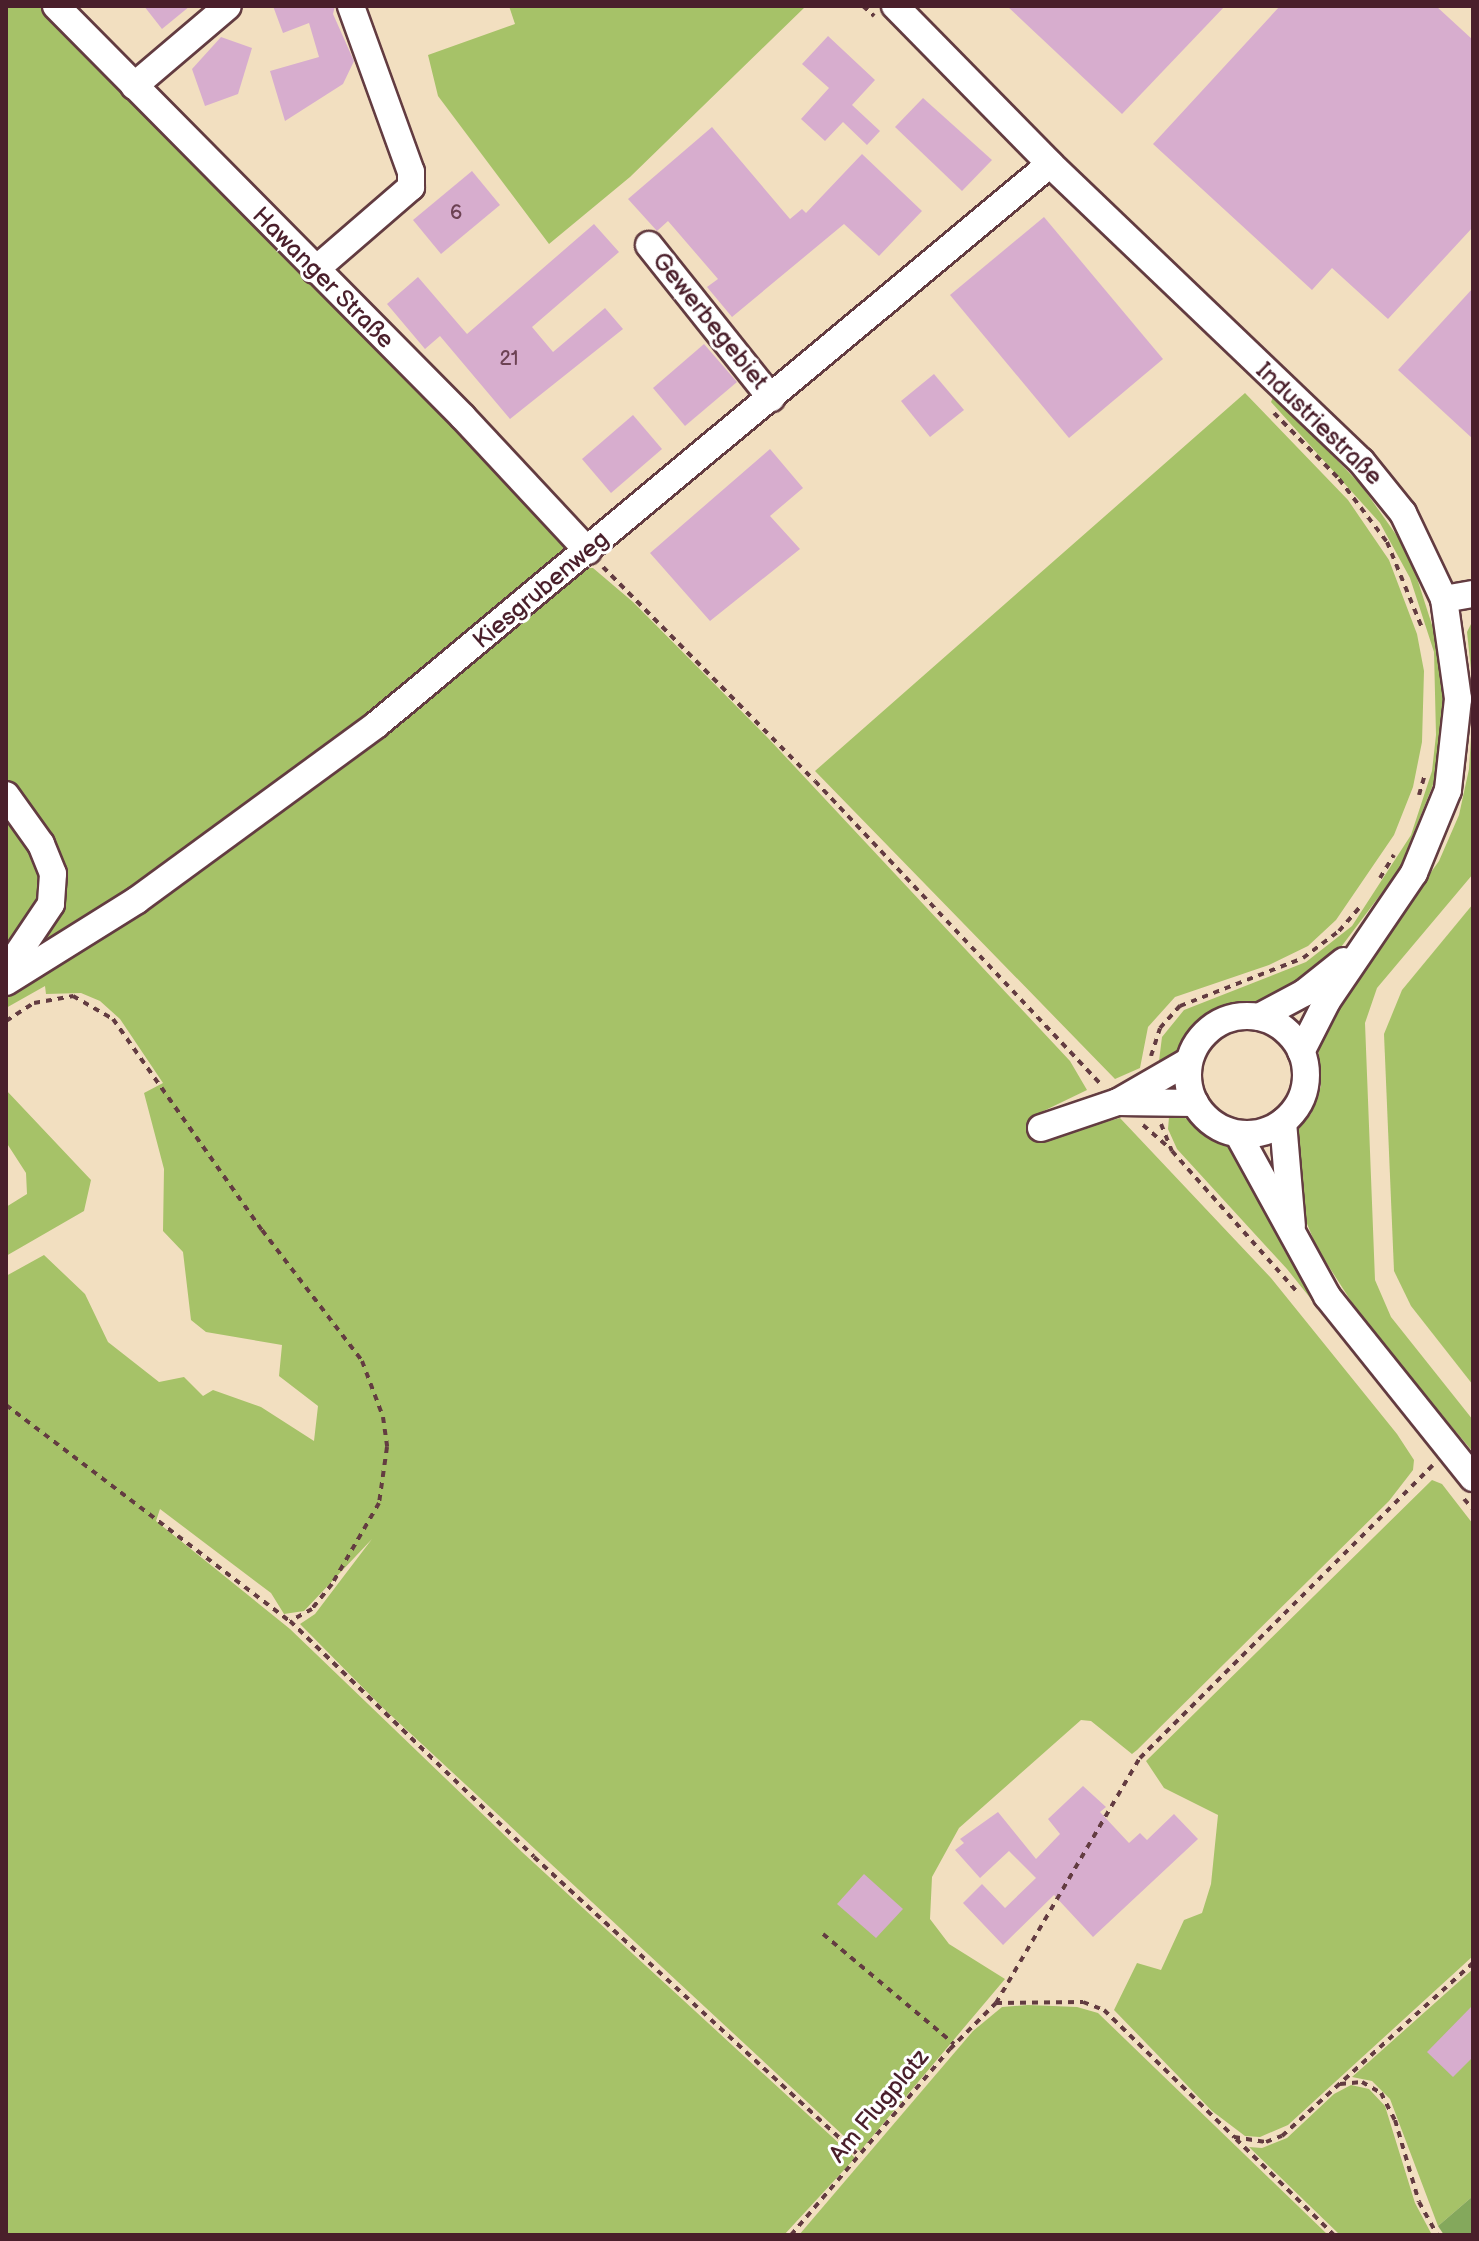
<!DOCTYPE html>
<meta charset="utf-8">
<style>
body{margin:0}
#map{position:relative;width:1479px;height:2241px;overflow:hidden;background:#f2dfc0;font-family:"Balsamiq Sans",sans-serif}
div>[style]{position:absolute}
.green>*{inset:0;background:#a6c268}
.forest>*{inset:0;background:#84a85c}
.building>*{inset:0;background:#d7adce}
.path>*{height:4px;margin-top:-2px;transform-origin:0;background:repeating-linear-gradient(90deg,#633c41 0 6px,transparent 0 12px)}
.roads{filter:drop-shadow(2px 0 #633c41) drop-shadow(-2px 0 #633c41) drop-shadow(0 2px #633c41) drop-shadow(0 -2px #633c41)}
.minor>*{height:26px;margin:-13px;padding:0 13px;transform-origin:13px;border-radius:13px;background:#fff}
.minor>.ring{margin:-13px;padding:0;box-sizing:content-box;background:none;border:26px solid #fff;border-radius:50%}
span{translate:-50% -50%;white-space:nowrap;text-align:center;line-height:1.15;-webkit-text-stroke:6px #fff;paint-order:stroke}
.number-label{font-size:20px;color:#6d4254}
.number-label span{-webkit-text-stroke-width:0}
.street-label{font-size:24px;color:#4a1f2b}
.frame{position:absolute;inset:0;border:8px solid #4a1f2b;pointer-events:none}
</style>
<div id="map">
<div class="green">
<div style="clip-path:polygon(6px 6px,45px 6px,468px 435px,568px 547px,568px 553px,293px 780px,26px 959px,58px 905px,6px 786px)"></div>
<div style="clip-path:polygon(509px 6px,806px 6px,630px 177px,549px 244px,438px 96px,428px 55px,515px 24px)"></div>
<div style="clip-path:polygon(1245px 393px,1348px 500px,1389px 560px,1417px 634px,1424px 671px,1422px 742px,1413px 787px,1394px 835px,1336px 920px,1308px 946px,1269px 965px,1175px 997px,1148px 1027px,1140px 1068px,1115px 1079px,815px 771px)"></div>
<div style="clip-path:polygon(1274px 395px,1361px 485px,1402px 543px,1416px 575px,1440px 650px,1444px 692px,1438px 772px,1399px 870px,1332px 959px,1268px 1002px,1215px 1009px,1198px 1020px,1175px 1054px,1159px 1061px,1162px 1037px,1184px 1010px,1306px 962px,1352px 926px,1411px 835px,1432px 771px,1436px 735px,1434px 652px,1410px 578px,1380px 523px,1271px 402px)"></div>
<div style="clip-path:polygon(582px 568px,593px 568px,633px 602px,767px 737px,1070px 1061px,1087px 1090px,1029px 1118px,1036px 1141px,1120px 1118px,1271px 1278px,1397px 1434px,1414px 1460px,1413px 1470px,1389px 1501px,1137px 1750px,1132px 1754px,1091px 1721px,1081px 1720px,959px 1828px,932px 1877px,930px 1919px,949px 1944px,1005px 1979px,860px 2151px,381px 1706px,300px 1624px,315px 1614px,372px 1539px,304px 1611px,284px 1614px,271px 1593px,160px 1509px,156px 1521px,290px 1629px,522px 1852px,855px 2158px,784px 2235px,6px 2235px,6px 1276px,44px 1255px,85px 1294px,108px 1342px,159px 1382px,184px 1377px,203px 1396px,213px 1390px,261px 1407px,314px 1441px,318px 1406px,279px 1376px,282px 1345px,206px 1332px,191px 1320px,183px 1252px,163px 1231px,164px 1169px,144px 1093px,163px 1083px,120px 1019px,100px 1001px,81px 993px,46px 994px,45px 986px,6px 1008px,6px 994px)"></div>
<div style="clip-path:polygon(1473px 620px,1473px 689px,1467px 632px)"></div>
<div style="clip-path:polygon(1473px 705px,1473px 874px,1377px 988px,1365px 1023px,1375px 1280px,1391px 1317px,1473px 1420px,1473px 1452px,1365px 1323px,1317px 1248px,1296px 1197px,1292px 1137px,1311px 1114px,1321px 1086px,1318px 1042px,1345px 992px,1439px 861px,1459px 815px,1469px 769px)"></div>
<div style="clip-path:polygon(6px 805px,41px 855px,45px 902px,6px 961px)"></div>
<div style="clip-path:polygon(1473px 904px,1473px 1385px,1411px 1306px,1394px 1271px,1384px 1034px,1402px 990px)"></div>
<div style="clip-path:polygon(6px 1090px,91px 1180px,84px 1211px,6px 1256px,6px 1207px,27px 1194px,26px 1173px,6px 1142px)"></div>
<div style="clip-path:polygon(1177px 1113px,1236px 1150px,1284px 1250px,1318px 1303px,1429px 1437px,1428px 1445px,1287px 1269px,1177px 1149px,1168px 1129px,1169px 1117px)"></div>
<div style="clip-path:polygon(1432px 1480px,1442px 1484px,1473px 1524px,1473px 1956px,1288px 2125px,1260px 2137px,1245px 2136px,1212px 2111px,1114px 2010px,1137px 1963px,1161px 1970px,1184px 1920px,1202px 1913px,1211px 1884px,1218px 1815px,1164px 1788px,1146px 1761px)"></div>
<div style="clip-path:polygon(1473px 1969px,1473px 2196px,1438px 2226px,1390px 2099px,1372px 2081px,1352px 2077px)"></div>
<div style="clip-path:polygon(1028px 2005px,1077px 2007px,1098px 2013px,1328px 2235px,799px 2235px,973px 2031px,1002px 2007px)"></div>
<div style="clip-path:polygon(1351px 2085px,1369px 2089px,1385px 2106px,1415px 2203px,1432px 2235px,1340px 2235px,1249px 2147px,1262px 2148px,1287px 2138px,1334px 2094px)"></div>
</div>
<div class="forest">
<div style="clip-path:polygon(1473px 2196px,1473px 2235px,1444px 2235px,1438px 2226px)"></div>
</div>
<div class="building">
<div style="clip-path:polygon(144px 6px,190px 6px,162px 29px)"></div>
<div style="clip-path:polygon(273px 6px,335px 6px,333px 14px,354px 61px,343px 84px,285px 121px,270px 71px,319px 57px,309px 23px,283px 33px)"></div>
<div style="clip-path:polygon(1007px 6px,1225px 6px,1122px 114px)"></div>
<div style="clip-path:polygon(1280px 6px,1436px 6px,1473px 40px,1473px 227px,1388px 319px,1332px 268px,1312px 290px,1153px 144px)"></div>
<div style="clip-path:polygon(828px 36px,875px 80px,852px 105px,880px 131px,867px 145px,843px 122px,825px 141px,801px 119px,829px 88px,802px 64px)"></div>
<div style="clip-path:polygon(221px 37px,252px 48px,238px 94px,205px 106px,192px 69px)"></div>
<div style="clip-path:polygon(923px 98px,992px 160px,962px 191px,895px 127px)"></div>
<div style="clip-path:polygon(712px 127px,790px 219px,802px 209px,806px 213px,862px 154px,922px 211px,879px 256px,844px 224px,732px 317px,707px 287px,718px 279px,668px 221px,657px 231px,628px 199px)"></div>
<div style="clip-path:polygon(472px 171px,500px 205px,441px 254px,413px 220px)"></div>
<div style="clip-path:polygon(1044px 217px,1163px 359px,1069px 438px,950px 295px)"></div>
<div style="clip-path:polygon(594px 224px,619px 252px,532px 327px,553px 352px,605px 308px,623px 329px,510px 419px,440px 336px,425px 349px,387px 304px,418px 277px,467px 334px)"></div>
<div style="clip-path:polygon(1473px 288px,1473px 439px,1398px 370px)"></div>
<div style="clip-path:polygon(704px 344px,737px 382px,685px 426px,653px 388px)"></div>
<div style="clip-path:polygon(934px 374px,964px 410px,930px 437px,901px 401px)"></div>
<div style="clip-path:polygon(633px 415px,662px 449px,611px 493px,582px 459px)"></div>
<div style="clip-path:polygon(770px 449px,803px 488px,770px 516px,800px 549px,710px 621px,650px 553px)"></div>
<div style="clip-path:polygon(1083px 1786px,1106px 1807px,1100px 1812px,1129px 1843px,1140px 1833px,1147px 1840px,1174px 1814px,1198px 1839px,1093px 1937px,1054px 1895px,1003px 1945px,963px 1903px,982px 1884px,1005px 1908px,1036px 1878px,1009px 1851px,980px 1878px,955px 1850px,964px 1843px,960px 1839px,998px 1812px,1036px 1859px,1060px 1834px,1048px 1819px)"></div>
<div style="clip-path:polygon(864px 1874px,903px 1909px,876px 1938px,837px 1904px)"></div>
<div style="clip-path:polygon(1473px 2005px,1473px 2057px,1453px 2077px,1427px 2052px)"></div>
</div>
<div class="path">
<div style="left:863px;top:6px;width:15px;rotate:42deg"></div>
<div style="left:1274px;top:413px;width:93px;rotate:45.4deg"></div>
<div style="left:1339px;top:479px;width:79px;rotate:52.7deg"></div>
<div style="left:1387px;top:542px;width:95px;rotate:67.8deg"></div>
<div style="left:603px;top:567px;width:301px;rotate:45.3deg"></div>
<div style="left:815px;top:781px;width:419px;rotate:46.7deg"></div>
<div style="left:1419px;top:795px;width:19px;rotate:-74deg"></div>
<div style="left:1380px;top:878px;width:27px;rotate:-59deg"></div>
<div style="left:6px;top:1021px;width:33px;rotate:-33deg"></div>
<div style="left:34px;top:1003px;width:40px;rotate:-10deg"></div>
<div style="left:73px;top:996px;width:46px;rotate:29.9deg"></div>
<div style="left:113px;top:1019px;width:258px;rotate:54.8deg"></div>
<div style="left:262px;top:1230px;width:165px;rotate:52.6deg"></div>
<div style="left:362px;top:1361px;width:60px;rotate:69.4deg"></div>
<div style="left:383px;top:1417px;width:30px;rotate:82deg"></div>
<div style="left:387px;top:1447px;width:57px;rotate:98.1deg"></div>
<div style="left:379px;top:1503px;width:94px;rotate:120.1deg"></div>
<div style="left:332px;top:1584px;width:32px;rotate:129deg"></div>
<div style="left:312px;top:1609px;width:25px;rotate:151deg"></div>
<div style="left:1151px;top:1056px;width:29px;rotate:-72deg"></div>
<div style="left:1160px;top:1028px;width:30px;rotate:-48deg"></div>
<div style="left:1180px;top:1006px;width:132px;rotate:-21.3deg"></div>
<div style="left:1303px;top:958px;width:45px;rotate:-36.9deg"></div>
<div style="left:1339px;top:931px;width:35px;rotate:-49deg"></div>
<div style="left:1161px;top:1124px;width:29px;rotate:68deg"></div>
<div style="left:1172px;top:1151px;width:190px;rotate:48.4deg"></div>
<div style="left:1143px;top:1125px;width:35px;rotate:41deg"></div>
<div style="left:6px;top:1405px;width:357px;rotate:37.3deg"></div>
<div style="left:290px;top:1621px;width:339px;rotate:44deg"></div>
<div style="left:534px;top:1857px;width:444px;rotate:42.6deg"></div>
<div style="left:1464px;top:1499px;width:13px;rotate:48deg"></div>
<div style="left:823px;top:1934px;width:171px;rotate:40deg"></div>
<div style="left:996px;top:2003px;width:87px;rotate:-0.7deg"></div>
<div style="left:1083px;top:2002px;width:22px;rotate:21deg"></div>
<div style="left:1104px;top:2010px;width:182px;rotate:44.3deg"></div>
<div style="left:1234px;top:2137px;width:32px;rotate:9deg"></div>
<div style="left:1266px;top:2142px;width:17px;rotate:-21deg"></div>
<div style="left:1282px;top:2136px;width:258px;rotate:-42.2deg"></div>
<div style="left:1340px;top:2084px;width:22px;rotate:-5deg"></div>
<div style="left:1362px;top:2082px;width:22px;rotate:30deg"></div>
<div style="left:1381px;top:2093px;width:30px;rotate:63deg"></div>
<div style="left:1395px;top:2120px;width:85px;rotate:73.7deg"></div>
<div style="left:1419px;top:2202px;width:38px;rotate:61deg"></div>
<div style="left:1236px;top:2139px;width:137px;rotate:44.4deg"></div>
<div style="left:791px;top:2235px;width:245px;rotate:-49.5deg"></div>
<div style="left:950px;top:2049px;width:65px;rotate:-45deg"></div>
<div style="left:996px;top:2003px;width:284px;rotate:-59.6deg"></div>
<div style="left:1140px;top:1758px;width:414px;rotate:-45deg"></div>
</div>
<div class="roads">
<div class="minor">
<div style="left:56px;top:6px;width:578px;rotate:45.28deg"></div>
<div style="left:463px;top:417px;width:183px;rotate:47deg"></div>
<div style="left:895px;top:6px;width:221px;rotate:45.5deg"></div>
<div style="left:1050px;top:164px;width:430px;rotate:43.7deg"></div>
<div style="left:1361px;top:461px;width:67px;rotate:51.1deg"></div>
<div style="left:1403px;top:513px;width:95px;rotate:64.5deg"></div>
<div style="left:1444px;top:599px;width:101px;rotate:82deg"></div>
<div style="left:1458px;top:699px;width:92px;rotate:96.3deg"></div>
<div style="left:1448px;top:790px;width:90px;rotate:112.3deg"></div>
<div style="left:1414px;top:873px;width:155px;rotate:124.2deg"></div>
<div style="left:1327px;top:1001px;width:57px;rotate:117deg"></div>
<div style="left:134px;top:86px;width:123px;rotate:-40.4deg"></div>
<div style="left:649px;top:245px;width:196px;rotate:51.4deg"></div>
<div style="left:315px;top:270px;width:127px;rotate:-40.8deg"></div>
<div style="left:411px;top:187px;width:15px;rotate:-90deg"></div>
<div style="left:411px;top:172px;width:177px;rotate:-109.9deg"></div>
<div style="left:1444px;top:599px;width:29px;rotate:-10deg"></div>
<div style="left:6px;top:795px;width:60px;rotate:54.5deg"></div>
<div style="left:41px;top:844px;width:32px;rotate:68deg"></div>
<div style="left:53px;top:874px;width:30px;rotate:94deg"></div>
<div style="left:51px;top:904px;width:81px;rotate:123.9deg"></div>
<div style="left:6px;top:982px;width:155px;rotate:-32deg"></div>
<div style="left:137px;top:900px;width:296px;rotate:-36.2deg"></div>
<div style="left:376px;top:725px;width:877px;rotate:-39.77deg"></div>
<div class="ring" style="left:1188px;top:1016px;width:92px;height:92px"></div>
<div style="left:1259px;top:1017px;width:51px;rotate:-28.1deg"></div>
<div style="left:1304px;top:993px;width:51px;rotate:-38.7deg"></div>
<div style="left:1118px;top:1102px;width:77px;rotate:0.7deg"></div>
<div style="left:1283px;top:1122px;width:104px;rotate:85.1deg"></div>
<div style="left:1041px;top:1128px;width:81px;rotate:-18.7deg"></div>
<div style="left:1118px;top:1102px;width:82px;rotate:-30deg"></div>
<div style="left:1238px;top:1134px;width:185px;rotate:61.2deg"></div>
<div style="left:1327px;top:1296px;width:233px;rotate:51.3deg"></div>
</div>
</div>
<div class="number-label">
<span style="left:456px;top:213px">6</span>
<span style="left:509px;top:359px">21</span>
</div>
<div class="street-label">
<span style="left:323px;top:278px;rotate:45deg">Hawanger Straße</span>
<span style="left:710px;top:321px;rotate:51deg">Gewerbegebiet</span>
<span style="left:1319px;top:424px;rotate:44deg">Industriestraße</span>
<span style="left:541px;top:590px;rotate:-40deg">Kiesgrubenweg</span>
<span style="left:879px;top:2106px;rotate:-50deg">Am Flugplatz</span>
</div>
<div class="frame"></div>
</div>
